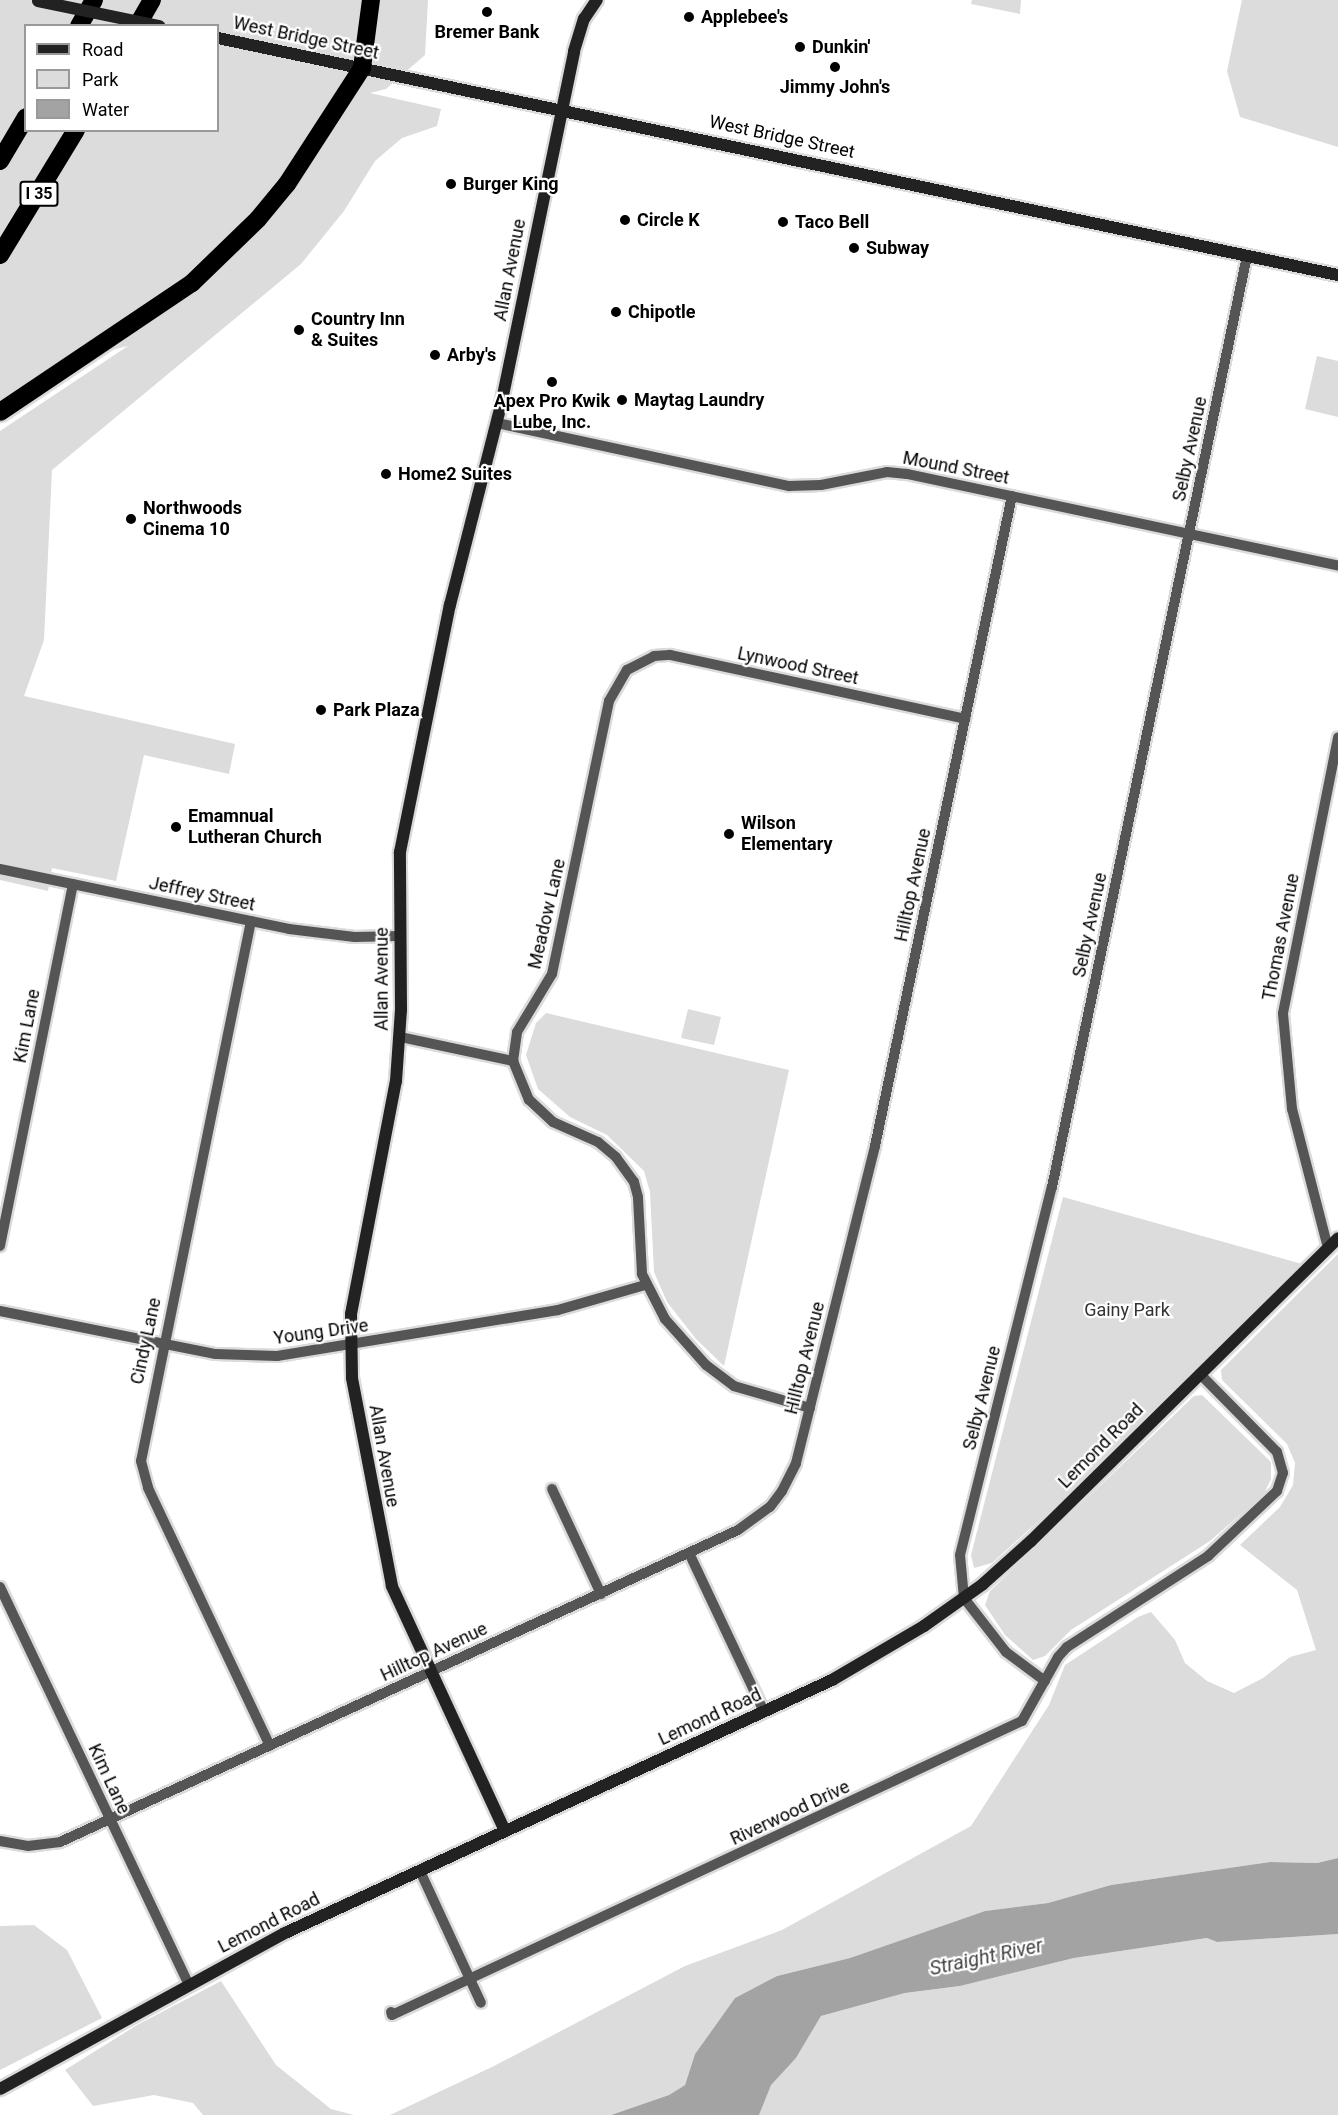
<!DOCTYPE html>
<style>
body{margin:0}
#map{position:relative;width:1338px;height:2115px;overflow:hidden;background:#fff;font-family:Roboto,sans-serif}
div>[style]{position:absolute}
.green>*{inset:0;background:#dcdcdc}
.water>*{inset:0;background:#a3a3a3}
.roads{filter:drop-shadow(2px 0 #dbdbdb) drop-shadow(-2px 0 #dbdbdb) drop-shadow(0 2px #dbdbdb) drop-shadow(0 -2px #dbdbdb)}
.street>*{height:10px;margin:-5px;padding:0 5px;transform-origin:5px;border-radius:5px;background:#555}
.secondary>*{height:12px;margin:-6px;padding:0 6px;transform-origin:6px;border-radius:6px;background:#222}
.highway>*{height:18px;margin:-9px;padding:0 9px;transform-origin:9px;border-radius:9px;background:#000}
.secondary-bridge>*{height:12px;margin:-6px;padding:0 6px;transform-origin:6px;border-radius:6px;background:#222}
.dots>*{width:16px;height:16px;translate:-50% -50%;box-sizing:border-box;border:3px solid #fff;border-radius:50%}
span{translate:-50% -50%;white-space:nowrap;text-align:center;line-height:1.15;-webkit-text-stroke:4.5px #fff;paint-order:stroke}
.shield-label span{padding:2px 4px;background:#fff;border:2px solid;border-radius:4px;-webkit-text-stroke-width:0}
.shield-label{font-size:16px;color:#000;font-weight:700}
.poi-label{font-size:18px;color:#000;font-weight:700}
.left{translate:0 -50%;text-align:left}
.street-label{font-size:18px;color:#000}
.park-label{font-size:18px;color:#333}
.water-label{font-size:20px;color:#444;font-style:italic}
.legend{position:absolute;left:24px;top:24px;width:195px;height:108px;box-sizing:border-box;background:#fff;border:2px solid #999;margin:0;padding:8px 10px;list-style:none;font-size:18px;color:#000}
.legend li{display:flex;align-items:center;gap:12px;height:30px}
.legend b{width:30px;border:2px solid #999}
</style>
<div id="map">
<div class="green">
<div style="clip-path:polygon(evenodd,0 0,428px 0,425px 55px,386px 89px,370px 93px,441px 109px,437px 126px,402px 138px,375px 161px,344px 211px,301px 264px,52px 470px,44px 640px,24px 696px,235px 744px,229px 774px,144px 755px,116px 881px,52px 868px,48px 891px,0 880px,0 431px,128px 346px,82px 357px,0 412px,0 0,26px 26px,218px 26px,218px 130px,26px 130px,26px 26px)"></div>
<div style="clip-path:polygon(972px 0,1021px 0,1020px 14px,971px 4px)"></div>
<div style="clip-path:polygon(1242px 0,1338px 0,1338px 147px,1240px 117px,1227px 71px)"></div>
<div style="clip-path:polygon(1317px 356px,1338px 361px,1338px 417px,1305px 409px)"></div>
<div style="clip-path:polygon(688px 1009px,721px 1017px,714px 1045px,681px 1038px)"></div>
<div style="clip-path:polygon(546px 1013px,789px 1070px,724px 1366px,696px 1339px,667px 1302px,654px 1272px,650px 1192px,644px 1171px,607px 1135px,570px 1117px,538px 1089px,526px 1055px,536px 1023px)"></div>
<div style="clip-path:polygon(1063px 1197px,1302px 1264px,1062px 1500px,992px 1563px,974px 1568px,971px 1555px)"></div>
<div style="clip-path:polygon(1338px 1254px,1338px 1858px,1317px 1863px,1270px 1862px,1111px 1885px,1048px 1903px,985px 1911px,850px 1958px,777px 1976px,735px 1998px,695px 2054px,685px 2085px,669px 2095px,611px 2115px,390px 2115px,494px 2066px,685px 1966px,782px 1930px,971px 1826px,1049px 1705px,1065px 1665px,1138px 1617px,1151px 1612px,1175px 1640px,1185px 1663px,1207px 1681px,1234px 1693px,1263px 1678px,1290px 1657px,1316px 1650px,1297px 1590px,1240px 1545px,1280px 1507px,1293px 1485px,1295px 1463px,1287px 1444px,1222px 1380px,1221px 1370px)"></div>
<div style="clip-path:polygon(1202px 1395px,1271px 1462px,1271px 1479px,1264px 1494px,1210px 1541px,1071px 1630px,1045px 1656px,1033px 1660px,1005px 1635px,985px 1605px,990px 1591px,1194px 1396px)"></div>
<div style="clip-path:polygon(34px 1925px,67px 1950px,102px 2018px,0 2070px,0 1926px)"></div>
<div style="clip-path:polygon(1338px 1934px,1338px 2115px,759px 2115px,770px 2085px,796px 2058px,821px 2016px,905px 1993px,960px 1986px,1074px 1958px,1207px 1938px,1217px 1942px)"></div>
<div style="clip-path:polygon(221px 1981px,276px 2065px,331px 2109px,354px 2115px,203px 2115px,193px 2103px,154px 2095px,93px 2106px,65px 2070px,137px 2025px)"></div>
</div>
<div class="water">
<div style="clip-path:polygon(1338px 1858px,1338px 1934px,1217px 1942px,1207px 1938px,1074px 1958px,960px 1986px,905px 1993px,821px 2016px,796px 2058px,771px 2085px,759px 2115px,611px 2115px,669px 2095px,685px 2085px,695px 2054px,735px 1998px,777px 1976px,850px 1958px,985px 1911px,1048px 1903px,1111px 1885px,1270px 1862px,1317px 1863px)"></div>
</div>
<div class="roads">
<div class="street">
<div style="left:497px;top:423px;width:299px;rotate:12.2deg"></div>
<div style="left:789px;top:486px;width:32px;rotate:-2deg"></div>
<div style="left:821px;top:485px;width:67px;rotate:-11.1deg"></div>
<div style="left:887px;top:472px;width:20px;rotate:6deg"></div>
<div style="left:907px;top:474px;width:441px;rotate:12deg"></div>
<div style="left:0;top:869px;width:295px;rotate:11.7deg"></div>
<div style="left:289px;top:929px;width:66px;rotate:6.9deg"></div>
<div style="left:355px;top:937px;width:45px;rotate:-1.3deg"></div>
<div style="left:251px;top:921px;width:551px;rotate:101.51deg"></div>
<div style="left:141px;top:1461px;width:28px;rotate:75deg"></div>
<div style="left:148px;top:1488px;width:285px;rotate:64.7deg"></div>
<div style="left:400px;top:1037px;width:116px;rotate:12deg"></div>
<div style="left:0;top:1246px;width:369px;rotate:-78.6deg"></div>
<div style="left:1328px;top:1248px;width:144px;rotate:-104.5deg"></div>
<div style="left:1292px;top:1109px;width:96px;rotate:-95.4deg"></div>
<div style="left:1283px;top:1013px;width:281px;rotate:-78.7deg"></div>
<div style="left:0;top:1311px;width:220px;rotate:11.3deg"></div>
<div style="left:216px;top:1354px;width:61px;rotate:1.9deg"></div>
<div style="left:277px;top:1356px;width:285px;rotate:-9.3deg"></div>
<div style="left:558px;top:1310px;width:91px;rotate:-16deg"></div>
<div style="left:810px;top:1408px;width:79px;rotate:-163.9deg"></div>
<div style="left:734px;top:1386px;width:35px;rotate:-143deg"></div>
<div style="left:706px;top:1365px;width:62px;rotate:-131.7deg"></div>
<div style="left:665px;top:1319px;width:51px;rotate:-117.1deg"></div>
<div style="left:642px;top:1274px;width:77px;rotate:-93deg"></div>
<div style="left:638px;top:1197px;width:16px;rotate:-105deg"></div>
<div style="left:634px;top:1182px;width:31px;rotate:-126deg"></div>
<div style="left:616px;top:1157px;width:23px;rotate:-140deg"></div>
<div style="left:598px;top:1142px;width:49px;rotate:-156deg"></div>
<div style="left:553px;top:1122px;width:33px;rotate:-137deg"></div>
<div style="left:529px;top:1100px;width:42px;rotate:-112.3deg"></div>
<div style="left:513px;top:1061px;width:29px;rotate:-82deg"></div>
<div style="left:517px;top:1032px;width:68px;rotate:-58.9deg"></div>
<div style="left:552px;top:974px;width:279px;rotate:-78.2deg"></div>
<div style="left:609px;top:701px;width:36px;rotate:-60deg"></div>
<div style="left:627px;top:670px;width:30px;rotate:-27deg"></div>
<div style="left:654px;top:656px;width:16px;rotate:-4deg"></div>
<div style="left:670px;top:655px;width:302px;rotate:12.2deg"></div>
<div style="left:552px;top:1489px;width:116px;rotate:65deg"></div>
<div style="left:689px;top:1553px;width:176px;rotate:64.7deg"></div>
<div style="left:0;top:1587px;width:441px;rotate:64.6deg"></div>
<div style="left:1045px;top:1681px;width:49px;rotate:-143.4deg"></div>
<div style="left:1006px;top:1652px;width:68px;rotate:-127.9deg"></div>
<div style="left:964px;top:1598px;width:43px;rotate:-95.3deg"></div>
<div style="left:960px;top:1555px;width:379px;rotate:-76deg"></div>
<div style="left:1052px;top:1187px;width:951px;rotate:-78.17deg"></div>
<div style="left:0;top:1841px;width:28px;rotate:10deg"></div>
<div style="left:28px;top:1846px;width:32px;rotate:-7deg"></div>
<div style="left:60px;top:1842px;width:746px;rotate:-24.71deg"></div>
<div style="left:738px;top:1530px;width:39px;rotate:-36deg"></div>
<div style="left:770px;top:1507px;width:20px;rotate:-53deg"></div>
<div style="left:782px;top:1491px;width:31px;rotate:-63deg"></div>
<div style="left:796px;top:1463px;width:327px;rotate:-76deg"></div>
<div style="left:875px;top:1146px;width:664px;rotate:-78.1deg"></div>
<div style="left:420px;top:1871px;width:145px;rotate:65.2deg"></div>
<div style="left:391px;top:2012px;width:3px;rotate:72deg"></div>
<div style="left:392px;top:2015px;width:695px;rotate:-25.02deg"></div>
<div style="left:1022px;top:1721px;width:73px;rotate:-60.6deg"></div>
<div style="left:1058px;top:1657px;width:13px;rotate:-48deg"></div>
<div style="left:1067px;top:1647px;width:168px;rotate:-32.8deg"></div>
<div style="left:1208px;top:1556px;width:95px;rotate:-43.3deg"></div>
<div style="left:1277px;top:1491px;width:19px;rotate:-72deg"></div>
<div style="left:1283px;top:1473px;width:22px;rotate:-106deg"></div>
<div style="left:1277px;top:1452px;width:110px;rotate:-134.6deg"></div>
</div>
<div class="secondary">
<div style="left:218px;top:38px;width:1145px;rotate:11.95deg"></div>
<div style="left:505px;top:1831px;width:270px;rotate:-114.8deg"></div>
<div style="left:392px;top:1586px;width:212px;rotate:-100.9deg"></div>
<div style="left:352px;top:1378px;width:64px;rotate:-90.9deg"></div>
<div style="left:351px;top:1314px;width:237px;rotate:-79.1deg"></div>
<div style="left:396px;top:1081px;width:71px;rotate:-86deg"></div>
<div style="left:401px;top:1010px;width:158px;rotate:-90.4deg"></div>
<div style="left:400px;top:852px;width:252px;rotate:-78.6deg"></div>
<div style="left:450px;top:605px;width:206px;rotate:-75.7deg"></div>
<div style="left:501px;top:405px;width:361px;rotate:-78.3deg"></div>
<div style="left:574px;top:51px;width:34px;rotate:-73deg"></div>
<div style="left:584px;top:19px;width:23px;rotate:-56deg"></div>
<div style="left:0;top:2089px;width:325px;rotate:-28.7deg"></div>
<div style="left:285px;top:1933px;width:603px;rotate:-24.82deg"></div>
<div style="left:832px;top:1680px;width:107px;rotate:-30.4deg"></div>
<div style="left:924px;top:1626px;width:72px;rotate:-35.4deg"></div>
<div style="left:983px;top:1584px;width:64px;rotate:-41.9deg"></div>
<div style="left:1031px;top:1541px;width:431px;rotate:-44.6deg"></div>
</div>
<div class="highway">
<div style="left:79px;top:26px;width:30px;rotate:-60deg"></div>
<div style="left:137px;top:26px;width:30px;rotate:-60deg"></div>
<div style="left:0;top:161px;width:51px;rotate:-59.4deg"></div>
<div style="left:0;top:255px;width:146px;rotate:-58.7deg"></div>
<div style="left:0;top:412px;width:231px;rotate:-33.9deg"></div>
<div style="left:192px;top:283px;width:92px;rotate:-44.1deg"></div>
<div style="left:258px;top:219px;width:45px;rotate:-50.4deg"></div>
<div style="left:287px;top:184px;width:138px;rotate:-57.1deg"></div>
<div style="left:362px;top:68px;width:69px;rotate:-82.5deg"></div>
</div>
</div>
<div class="secondary-bridge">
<div style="left:38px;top:1px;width:124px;rotate:11.7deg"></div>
</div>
<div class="dots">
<div style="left:487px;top:12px;background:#000"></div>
<div style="left:689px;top:17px;background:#000"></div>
<div style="left:800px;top:47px;background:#000"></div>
<div style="left:835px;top:67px;background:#000"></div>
<div style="left:451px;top:184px;background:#000"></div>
<div style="left:625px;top:220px;background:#000"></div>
<div style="left:783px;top:222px;background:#000"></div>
<div style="left:854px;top:248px;background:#000"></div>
<div style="left:616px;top:312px;background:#000"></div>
<div style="left:299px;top:330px;background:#000"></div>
<div style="left:435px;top:355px;background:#000"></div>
<div style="left:552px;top:382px;background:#000"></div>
<div style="left:622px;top:400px;background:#000"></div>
<div style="left:386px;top:474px;background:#000"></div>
<div style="left:131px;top:519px;background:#000"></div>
<div style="left:321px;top:710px;background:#000"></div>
<div style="left:176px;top:827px;background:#000"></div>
<div style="left:729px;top:834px;background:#000"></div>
</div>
<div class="shield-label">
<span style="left:39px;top:194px">I 35</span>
</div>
<div class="poi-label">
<span class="left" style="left:701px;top:17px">Applebee's</span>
<span style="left:487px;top:32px">Bremer Bank</span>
<span class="left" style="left:812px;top:47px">Dunkin'</span>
<span style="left:835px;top:87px">Jimmy John's</span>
<span class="left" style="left:463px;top:184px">Burger King</span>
<span class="left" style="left:637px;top:220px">Circle K</span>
<span class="left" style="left:795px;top:222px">Taco Bell</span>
<span class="left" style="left:866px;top:248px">Subway</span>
<span class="left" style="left:628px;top:312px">Chipotle</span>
<span class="left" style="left:311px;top:330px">Country Inn<br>&amp; Suites</span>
<span class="left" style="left:447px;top:355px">Arby's</span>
<span class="left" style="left:634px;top:400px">Maytag Laundry</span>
<span style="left:552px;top:412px">Apex Pro Kwik<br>Lube, Inc.</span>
<span class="left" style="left:398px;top:474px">Home2 Suites</span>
<span class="left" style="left:143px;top:519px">Northwoods<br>Cinema 10</span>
<span class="left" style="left:333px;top:710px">Park Plaza</span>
<span class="left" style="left:188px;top:827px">Emamnual<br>Lutheran Church</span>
<span class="left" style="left:741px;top:834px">Wilson<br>Elementary</span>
</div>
<div class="street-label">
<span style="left:306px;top:38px;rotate:12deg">West Bridge Street</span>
<span style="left:782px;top:137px;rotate:12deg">West Bridge Street</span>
<span style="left:510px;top:270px;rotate:-79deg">Allan Avenue</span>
<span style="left:1190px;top:449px;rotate:-78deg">Selby Avenue</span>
<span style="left:956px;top:468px;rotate:11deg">Mound Street</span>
<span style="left:798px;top:666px;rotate:12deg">Lynwood Street</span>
<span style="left:913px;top:885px;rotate:-78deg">Hilltop Avenue</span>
<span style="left:202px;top:894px;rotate:12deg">Jeffrey Street</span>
<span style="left:547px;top:914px;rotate:-77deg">Meadow Lane</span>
<span style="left:1090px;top:925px;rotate:-78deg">Selby Avenue</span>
<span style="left:1281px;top:937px;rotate:-79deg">Thomas Avenue</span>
<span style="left:382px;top:979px;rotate:-90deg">Allan Avenue</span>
<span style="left:27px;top:1026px;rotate:-79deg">Kim Lane</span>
<span style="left:321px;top:1332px;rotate:-8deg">Young Drive</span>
<span style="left:146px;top:1341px;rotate:-78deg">Cindy Lane</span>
<span style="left:805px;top:1358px;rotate:-76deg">Hilltop Avenue</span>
<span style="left:982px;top:1398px;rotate:-76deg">Selby Avenue</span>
<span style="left:1101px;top:1446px;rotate:-45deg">Lemond Road</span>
<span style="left:384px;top:1456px;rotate:80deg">Allan Avenue</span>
<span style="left:434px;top:1652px;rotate:-25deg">Hilltop Avenue</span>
<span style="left:710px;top:1717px;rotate:-25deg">Lemond Road</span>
<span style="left:109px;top:1779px;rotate:65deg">Kim Lane</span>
<span style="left:790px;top:1813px;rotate:-25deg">Riverwood Drive</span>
<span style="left:269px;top:1923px;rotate:-27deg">Lemond Road</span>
</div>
<div class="park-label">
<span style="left:1127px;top:1310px">Gainy Park</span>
</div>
<div class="water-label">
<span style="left:986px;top:1957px;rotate:-12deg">Straight River</span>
</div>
<ul class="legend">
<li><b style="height:8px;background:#222"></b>Road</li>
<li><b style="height:16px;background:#dcdcdc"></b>Park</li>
<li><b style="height:16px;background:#a3a3a3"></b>Water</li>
</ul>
</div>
